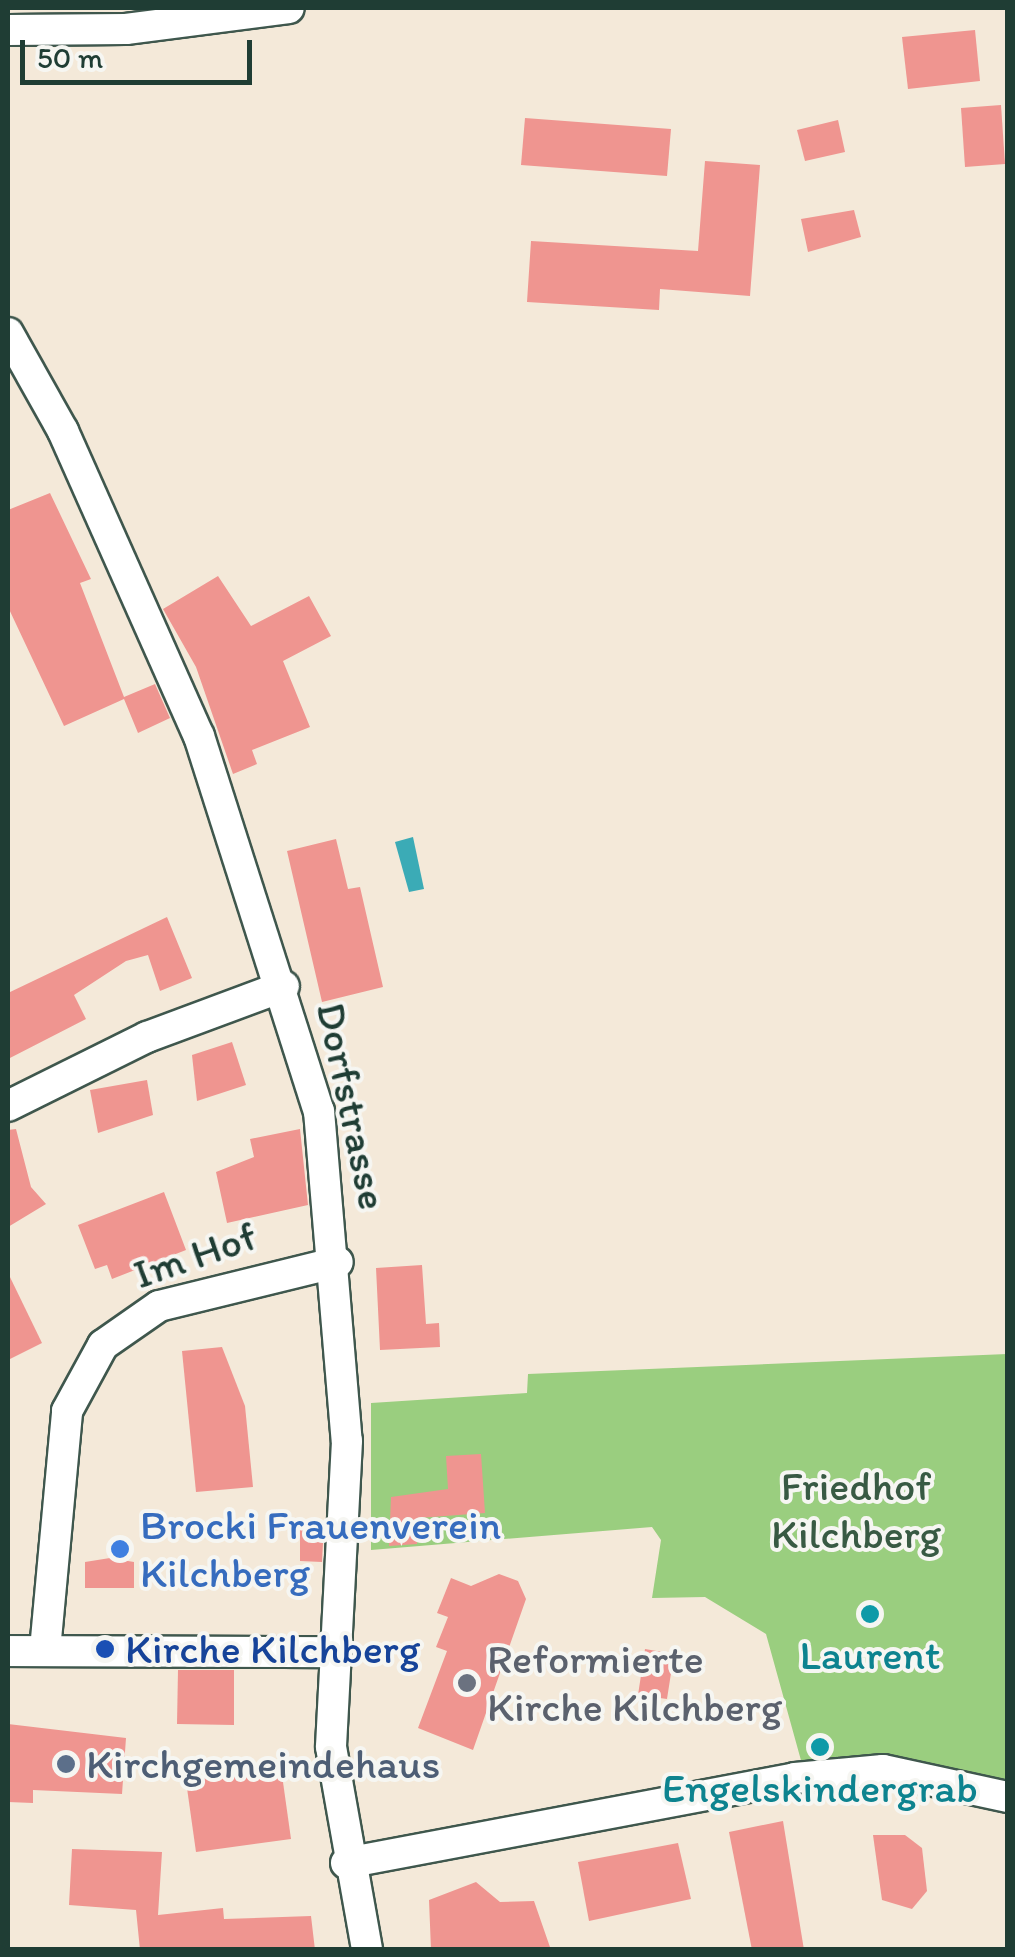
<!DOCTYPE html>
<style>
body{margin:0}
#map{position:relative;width:1015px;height:1957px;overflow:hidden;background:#f4e9d9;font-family:Itim,sans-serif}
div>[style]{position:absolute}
.green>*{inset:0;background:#9ace7f}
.water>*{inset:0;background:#3babb6}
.building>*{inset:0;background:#ef9590}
.roads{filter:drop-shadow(2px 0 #3f574d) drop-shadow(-2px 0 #3f574d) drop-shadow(0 2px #3f574d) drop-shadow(0 -2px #3f574d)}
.minor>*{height:30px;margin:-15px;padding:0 15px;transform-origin:15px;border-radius:15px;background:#fff}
.dots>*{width:28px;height:28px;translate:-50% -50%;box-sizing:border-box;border:5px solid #f6f6f2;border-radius:50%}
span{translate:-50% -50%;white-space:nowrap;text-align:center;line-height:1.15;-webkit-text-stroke:8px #f6f6f2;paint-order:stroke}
.street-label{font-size:42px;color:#1f3d34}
.park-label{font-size:42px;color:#385a43}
.shop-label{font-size:42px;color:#366cbe}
.left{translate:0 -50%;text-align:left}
.transit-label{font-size:42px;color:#164399}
.culture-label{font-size:42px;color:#0d838f}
.worship-label{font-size:42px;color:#5b616d}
.service-label{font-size:42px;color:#4e5e75}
.frame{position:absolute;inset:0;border:10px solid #1f3d34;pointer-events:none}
.scale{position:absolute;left:20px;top:40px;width:232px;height:45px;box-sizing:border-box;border:5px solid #1f3d34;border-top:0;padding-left:12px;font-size:30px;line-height:35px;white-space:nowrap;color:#1f3d34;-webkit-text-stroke:8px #f6f6f2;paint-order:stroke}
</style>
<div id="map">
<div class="green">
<div style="clip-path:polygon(1007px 1354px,1007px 1782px,913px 1761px,802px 1764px,766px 1634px,705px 1597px,652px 1598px,661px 1540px,652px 1527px,371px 1550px,371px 1403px,527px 1393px,528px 1374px)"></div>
</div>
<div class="water">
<div style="clip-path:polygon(413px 837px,424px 889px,409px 892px,395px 842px)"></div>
</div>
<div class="building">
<div style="clip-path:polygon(975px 30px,980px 81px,908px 89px,902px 37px)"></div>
<div style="clip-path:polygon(1001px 105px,1005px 164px,965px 167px,961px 108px)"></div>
<div style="clip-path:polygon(525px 118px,671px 129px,667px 176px,521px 165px)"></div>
<div style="clip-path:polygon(838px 120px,845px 152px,805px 161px,797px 130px)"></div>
<div style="clip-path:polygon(705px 161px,760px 165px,750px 296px,660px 289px,659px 310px,527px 302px,531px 241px,698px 251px)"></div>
<div style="clip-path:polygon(854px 210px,861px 237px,808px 252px,801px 219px)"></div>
<div style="clip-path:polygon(50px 493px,91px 579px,80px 583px,124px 697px,155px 684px,170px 718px,138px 733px,124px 699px,64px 726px,8px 607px,8px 510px)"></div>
<div style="clip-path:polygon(218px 576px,251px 626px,309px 596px,331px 636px,283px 661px,310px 727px,252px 750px,257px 764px,233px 774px,196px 667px,163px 609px)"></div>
<div style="clip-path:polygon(336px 839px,348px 889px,360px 887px,383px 987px,322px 1002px,287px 851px)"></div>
<div style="clip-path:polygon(167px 917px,192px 978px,160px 991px,148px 955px,126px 961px,74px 995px,86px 1019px,8px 1059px,8px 993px)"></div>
<div style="clip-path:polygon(232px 1042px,246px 1085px,197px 1101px,192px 1055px)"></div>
<div style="clip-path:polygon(147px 1080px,153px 1115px,98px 1133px,90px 1090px)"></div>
<div style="clip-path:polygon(16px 1129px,31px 1187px,46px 1204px,8px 1227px,8px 1130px)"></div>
<div style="clip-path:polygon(300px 1129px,308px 1205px,227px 1223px,216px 1172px,254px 1157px,250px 1139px)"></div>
<div style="clip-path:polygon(164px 1192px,186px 1250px,112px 1279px,107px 1265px,95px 1269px,78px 1225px)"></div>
<div style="clip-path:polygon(422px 1265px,426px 1324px,439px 1323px,440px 1347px,380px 1350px,376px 1268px)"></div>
<div style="clip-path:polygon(8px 1273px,42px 1343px,8px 1360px)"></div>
<div style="clip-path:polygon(222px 1347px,245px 1406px,253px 1487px,196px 1492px,182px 1351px)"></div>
<div style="clip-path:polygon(481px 1454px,485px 1513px,418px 1518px,417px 1544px,389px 1546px,391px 1497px,448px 1489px,446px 1456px)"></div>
<div style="clip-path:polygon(300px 1522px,324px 1523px,322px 1562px,300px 1561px)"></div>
<div style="clip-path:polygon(110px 1558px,134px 1562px,134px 1588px,85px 1588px,85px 1562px)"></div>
<div style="clip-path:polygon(499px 1574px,518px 1581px,526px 1599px,473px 1750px,418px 1728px,447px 1651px,436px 1647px,448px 1617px,437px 1613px,451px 1578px,471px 1586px)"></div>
<div style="clip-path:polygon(645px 1649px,674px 1654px,667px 1699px,638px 1695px)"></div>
<div style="clip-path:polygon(178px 1670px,234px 1670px,234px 1725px,177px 1724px)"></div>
<div style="clip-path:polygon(8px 1724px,126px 1738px,122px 1794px,33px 1790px,33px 1803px,8px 1802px)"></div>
<div style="clip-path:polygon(281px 1768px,291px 1839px,196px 1852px,186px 1781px)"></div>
<div style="clip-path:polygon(783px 1821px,804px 1950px,752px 1950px,729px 1832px)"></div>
<div style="clip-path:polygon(873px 1835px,905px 1835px,922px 1848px,927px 1891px,912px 1909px,882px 1900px)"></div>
<div style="clip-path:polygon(678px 1843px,691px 1899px,589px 1921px,578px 1862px)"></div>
<div style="clip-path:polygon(72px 1849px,162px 1852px,158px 1915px,223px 1908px,224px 1919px,311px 1916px,315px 1950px,140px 1950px,136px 1910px,69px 1905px)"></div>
<div style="clip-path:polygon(476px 1882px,500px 1902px,534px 1901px,551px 1950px,431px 1950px,429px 1900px)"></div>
</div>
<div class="roads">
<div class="minor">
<div style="left:8px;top:30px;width:118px;rotate:-0.5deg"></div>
<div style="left:126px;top:29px;width:164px;rotate:-7.3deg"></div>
<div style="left:8px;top:333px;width:112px;rotate:60.7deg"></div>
<div style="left:63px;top:431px;width:334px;rotate:66deg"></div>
<div style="left:199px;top:736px;width:394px;rotate:72.3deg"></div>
<div style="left:319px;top:1111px;width:331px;rotate:85.2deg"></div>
<div style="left:347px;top:1441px;width:306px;rotate:93deg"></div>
<div style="left:331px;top:1747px;width:206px;rotate:79.9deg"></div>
<div style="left:8px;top:1106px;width:155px;rotate:-26.4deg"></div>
<div style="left:147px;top:1037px;width:146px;rotate:-20.4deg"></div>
<div style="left:45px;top:1650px;width:240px;rotate:-84.7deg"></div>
<div style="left:67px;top:1411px;width:75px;rotate:-61.4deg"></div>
<div style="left:103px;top:1345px;width:68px;rotate:-34.9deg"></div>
<div style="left:159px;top:1306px;width:184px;rotate:-13.8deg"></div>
<div style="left:8px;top:1651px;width:327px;rotate:0.2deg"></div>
<div style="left:346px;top:1863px;width:457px;rotate:-10.7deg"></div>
<div style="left:795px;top:1778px;width:88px;rotate:-5.2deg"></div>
<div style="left:883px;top:1770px;width:128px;rotate:12.2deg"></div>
</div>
</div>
<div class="dots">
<div style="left:120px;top:1549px;background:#3f7fe0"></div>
<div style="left:870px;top:1614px;background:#0f9aa8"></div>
<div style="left:105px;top:1649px;background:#1a4fb4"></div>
<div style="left:467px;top:1683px;background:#6b7280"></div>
<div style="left:820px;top:1747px;background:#0f9aa8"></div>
<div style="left:66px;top:1764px;background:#5c6f8a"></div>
</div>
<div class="street-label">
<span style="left:352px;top:1106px;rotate:78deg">Dorfstrasse</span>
<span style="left:195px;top:1255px;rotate:-19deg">Im Hof</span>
</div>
<div class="park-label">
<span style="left:856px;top:1510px">Friedhof<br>Kilchberg</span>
</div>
<div class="shop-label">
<span class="left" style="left:140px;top:1549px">Brocki Frauenverein<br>Kilchberg</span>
</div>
<div class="transit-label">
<span class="left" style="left:125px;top:1649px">Kirche Kilchberg</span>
</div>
<div class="culture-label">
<span style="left:870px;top:1655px">Laurent</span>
<span style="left:820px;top:1788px">Engelskindergrab</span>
</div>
<div class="worship-label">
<span class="left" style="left:487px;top:1683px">Reformierte<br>Kirche Kilchberg</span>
</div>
<div class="service-label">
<span class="left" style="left:86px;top:1764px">Kirchgemeindehaus</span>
</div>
<div class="frame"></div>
<div class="scale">50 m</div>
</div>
